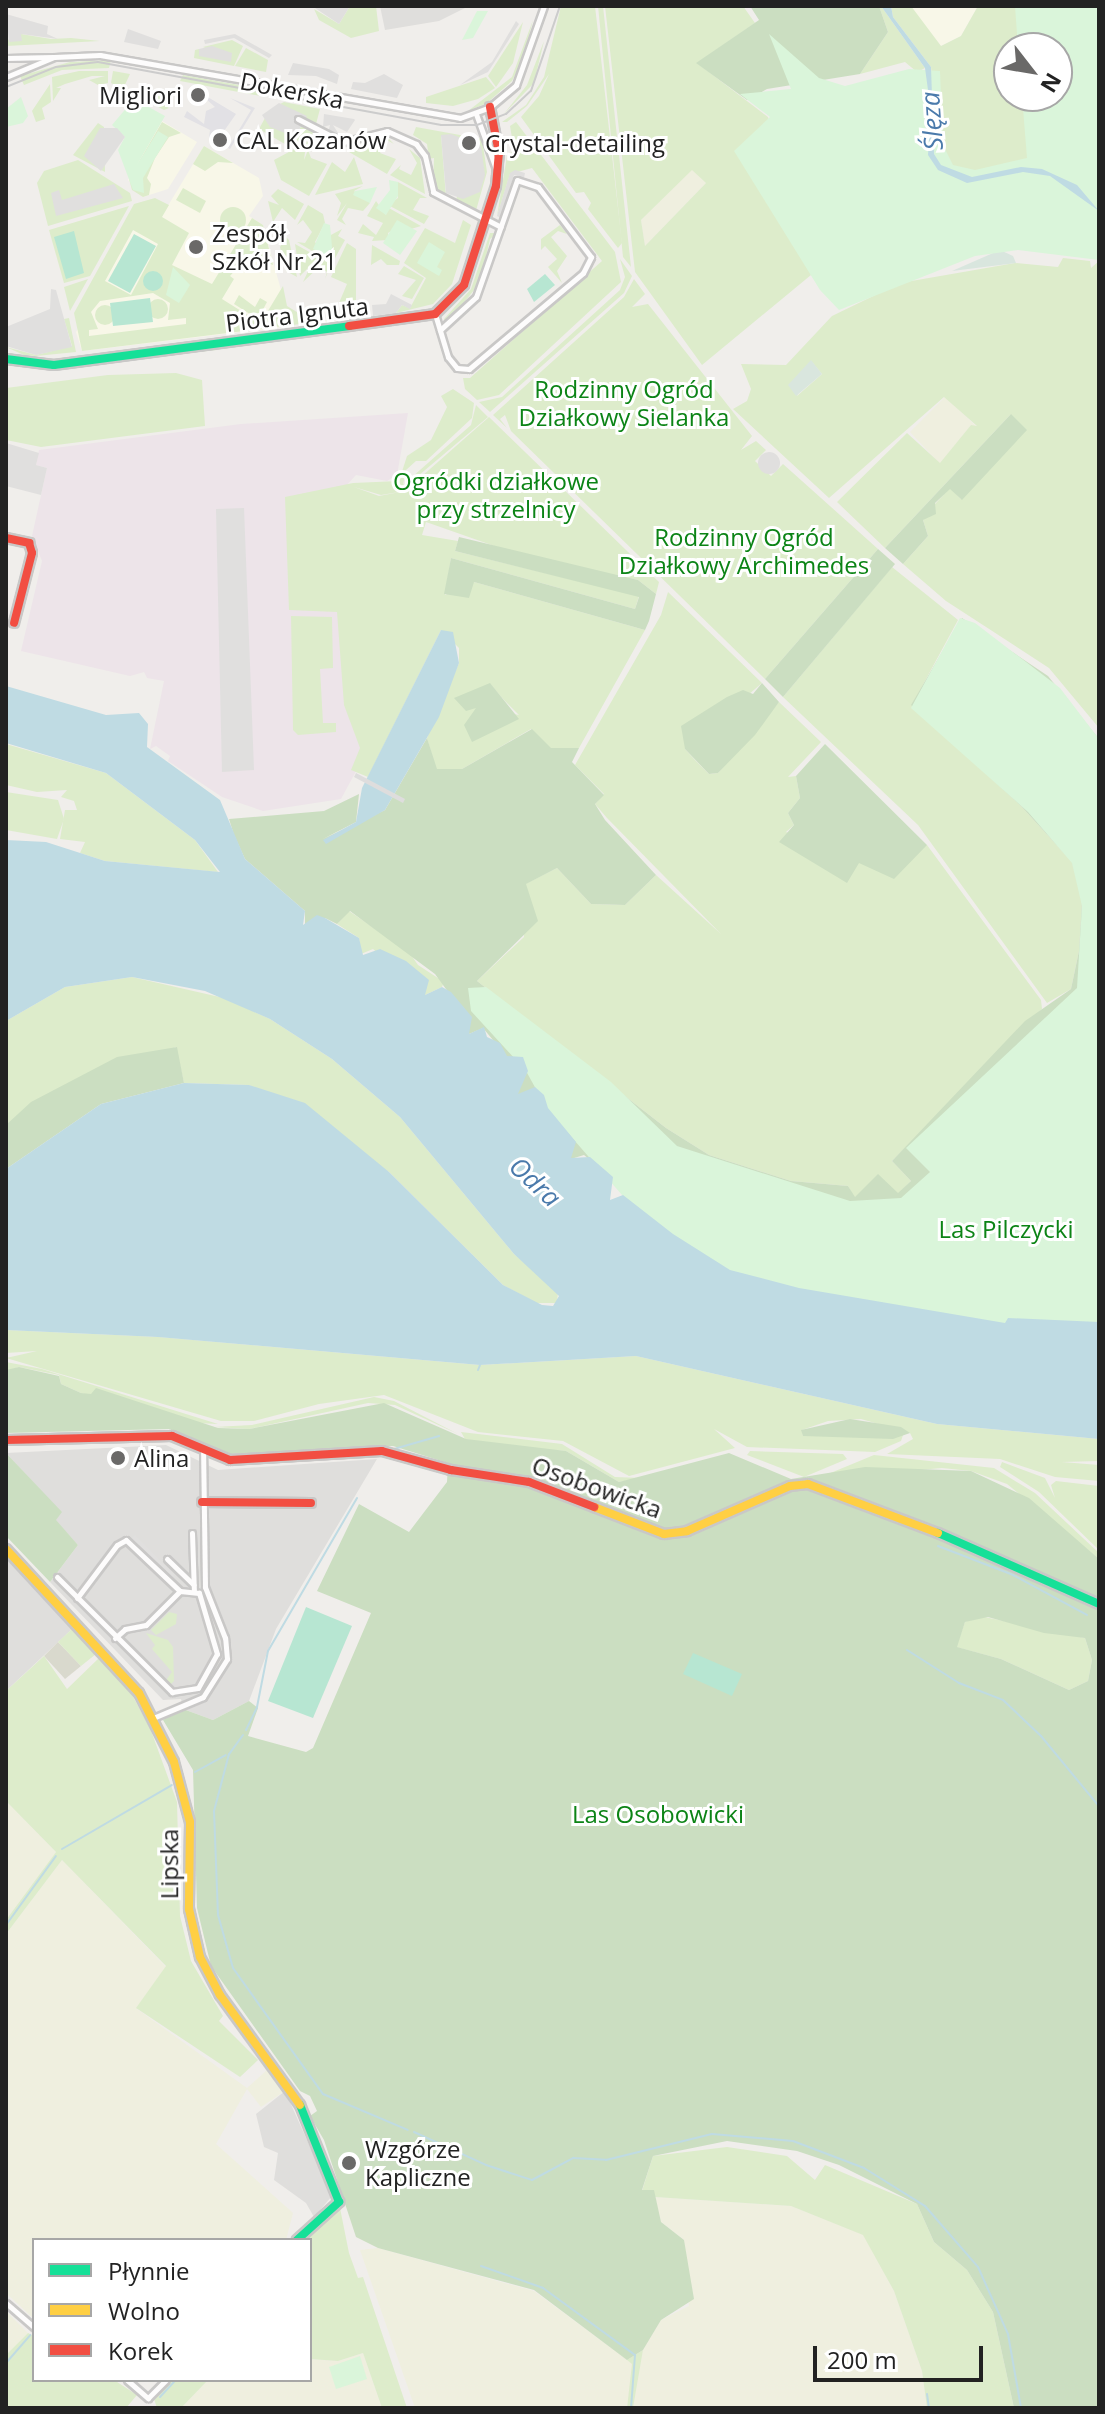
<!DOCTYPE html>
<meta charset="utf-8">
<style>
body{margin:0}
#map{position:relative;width:1105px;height:2414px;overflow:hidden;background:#f0eeeb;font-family:"Open Sans",sans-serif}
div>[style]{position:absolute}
.residential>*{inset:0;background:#dfdedc}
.industrial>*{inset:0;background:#ede4e9}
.education>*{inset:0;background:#f8f7e8}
.construction>*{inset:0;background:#d9d9cd}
.farmland>*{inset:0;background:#efefdf}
.grass>*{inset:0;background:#ddeccb}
.round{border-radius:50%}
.forest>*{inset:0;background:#cbdec1}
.wetland>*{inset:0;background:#d9e6de}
.park>*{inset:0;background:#daf5da}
.pitch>*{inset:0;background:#b7e6d2}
.parking>*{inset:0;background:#e0dfde}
.plaza>*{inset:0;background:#e2e1e5}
.water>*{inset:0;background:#bfdbe3}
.pier>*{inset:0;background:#dedddd}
.stream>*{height:2px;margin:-1px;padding:0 1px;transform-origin:1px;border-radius:1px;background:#bfdbe3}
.roads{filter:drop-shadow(2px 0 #c9c8c7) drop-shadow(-2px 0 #c9c8c7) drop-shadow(0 2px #c9c8c7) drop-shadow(0 -2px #c9c8c7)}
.street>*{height:5px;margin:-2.5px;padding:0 2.5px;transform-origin:2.5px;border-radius:2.5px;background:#fdfcfc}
.fast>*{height:8px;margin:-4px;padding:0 4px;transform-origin:4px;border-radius:4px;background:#16e098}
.slow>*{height:8px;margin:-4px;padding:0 4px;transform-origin:4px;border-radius:4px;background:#ffcf43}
.jam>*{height:8px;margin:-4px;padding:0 4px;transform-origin:4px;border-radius:4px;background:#f24e42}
.tram>*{height:2px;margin:-1px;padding:0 1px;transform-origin:1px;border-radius:1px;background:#ccc}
.dots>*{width:22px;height:22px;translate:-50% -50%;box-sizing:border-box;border:4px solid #fff;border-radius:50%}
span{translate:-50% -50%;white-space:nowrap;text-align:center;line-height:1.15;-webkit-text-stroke:6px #fff;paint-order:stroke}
.street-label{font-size:24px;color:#222}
.poi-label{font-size:24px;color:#222}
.right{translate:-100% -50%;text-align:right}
.left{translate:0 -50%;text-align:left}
.park-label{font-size:24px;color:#0c8416}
.water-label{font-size:26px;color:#4a7aab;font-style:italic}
.frame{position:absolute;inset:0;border:8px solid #222;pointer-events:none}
.legend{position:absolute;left:32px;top:2238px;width:280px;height:144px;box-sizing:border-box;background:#fff;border:2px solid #a7a7a7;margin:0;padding:10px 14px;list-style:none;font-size:24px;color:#222}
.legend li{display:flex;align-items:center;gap:16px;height:40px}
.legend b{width:40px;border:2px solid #a7a7a7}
.north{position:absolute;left:993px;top:32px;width:80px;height:80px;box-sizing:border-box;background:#fff;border:2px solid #a7a7a7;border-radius:50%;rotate:121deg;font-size:22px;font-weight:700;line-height:32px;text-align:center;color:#222}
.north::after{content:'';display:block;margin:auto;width:28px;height:36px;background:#6a6968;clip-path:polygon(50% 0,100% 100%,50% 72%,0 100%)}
.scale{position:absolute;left:813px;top:2346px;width:170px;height:36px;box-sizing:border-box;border:4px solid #222;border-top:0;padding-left:10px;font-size:24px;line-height:28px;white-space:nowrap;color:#222;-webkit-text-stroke:6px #fff;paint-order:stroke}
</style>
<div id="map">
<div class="residential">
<div style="clip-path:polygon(380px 6px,469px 6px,439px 21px,385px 30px)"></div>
<div style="clip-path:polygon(166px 1445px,218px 1470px,377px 1459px,276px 1629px,249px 1701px,213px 1720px,183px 1709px,181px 1699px,163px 1700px,50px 1582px,78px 1545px,55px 1520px,61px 1512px,6px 1453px)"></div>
<div style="clip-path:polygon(6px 1557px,72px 1629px,6px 1691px)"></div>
<div style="clip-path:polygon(285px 2091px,332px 2196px,314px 2217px,306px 2203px,274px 2180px,278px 2153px,264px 2147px,256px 2114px)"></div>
</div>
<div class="industrial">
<div style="clip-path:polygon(408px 413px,397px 475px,387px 481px,356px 475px,335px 498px,367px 751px,341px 799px,263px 811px,222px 797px,168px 761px,170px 756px,156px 746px,150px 749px,164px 681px,147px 678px,144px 672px,130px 676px,21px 651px,42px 561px,32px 536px,47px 468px,36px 465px,39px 450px,241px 424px)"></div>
</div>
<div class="education">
<div style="clip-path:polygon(978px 6px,961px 36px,941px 46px,909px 7px)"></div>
<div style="clip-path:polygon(162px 121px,197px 142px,168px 189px,143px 197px,128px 180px)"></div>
<div style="clip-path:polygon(204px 146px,259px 178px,263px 196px,249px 216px,263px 225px,291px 326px,82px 351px,76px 332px,134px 228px,157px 224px)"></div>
</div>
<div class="construction">
<div style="clip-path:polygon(58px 1642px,81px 1666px,65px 1679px,44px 1656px)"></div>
</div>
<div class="farmland">
<div style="clip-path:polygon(692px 169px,706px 183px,645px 246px,641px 220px)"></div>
<div style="clip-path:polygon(945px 397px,977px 427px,971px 425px,940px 464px,910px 432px)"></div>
<div style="clip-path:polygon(6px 1801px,56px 1852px,6px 1920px)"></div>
<div style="clip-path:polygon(62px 1860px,166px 1967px,137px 2009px,247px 2088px,267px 2070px,285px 2091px,261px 2107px,247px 2089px,216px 2144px,293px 2213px,286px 2240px,34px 2240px,34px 2319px,6px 2293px,6px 1934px)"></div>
<div style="clip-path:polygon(655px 2197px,791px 2206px,864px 2235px,894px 2291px,922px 2371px,927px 2408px,633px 2408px,643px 2350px,661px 2320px,689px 2306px,684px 2240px,661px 2222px)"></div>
<div style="clip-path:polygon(378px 2248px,534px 2291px,633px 2364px,627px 2408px,415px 2408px,360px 2250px)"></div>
<div style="clip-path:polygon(6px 2311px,28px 2333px,6px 2355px)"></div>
<div style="clip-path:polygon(363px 2353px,382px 2408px,181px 2408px,208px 2380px,310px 2380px,310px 2359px,338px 2361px)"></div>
</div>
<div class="grass">
<div style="clip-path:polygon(350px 6px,376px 6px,379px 31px,351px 38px,319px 20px,314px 9px,339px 24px)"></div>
<div style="clip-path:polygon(561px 6px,595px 6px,622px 243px,618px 248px,588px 209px,591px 203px,584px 192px,576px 193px,521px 117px,539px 96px,549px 74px,527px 106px,507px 122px,502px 122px,526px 105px,544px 77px)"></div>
<div style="clip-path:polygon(598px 6px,603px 6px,631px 267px,623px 257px)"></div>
<div style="clip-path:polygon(evenodd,605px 6px,743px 6px,755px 23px,697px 63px,768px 117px,811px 275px,702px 365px,635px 272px,605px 6px,692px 170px,706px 183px,645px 246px,641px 220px,692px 170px)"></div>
<div style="clip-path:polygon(879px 6px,881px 6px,925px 68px,917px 72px,905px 62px,860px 74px,888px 32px)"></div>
<div style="clip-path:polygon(evenodd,891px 6px,911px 6px,941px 46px,961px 36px,978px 6px,1099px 6px,1099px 205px,941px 165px,931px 67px,893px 17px,891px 6px,1009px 48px,1057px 48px,1057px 96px,1009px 96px,1009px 48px)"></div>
<div style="clip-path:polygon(533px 20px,523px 59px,512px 81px,487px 103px,468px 111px,512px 77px)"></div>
<div style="clip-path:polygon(523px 22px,513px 63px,496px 87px,488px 76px)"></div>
<div style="clip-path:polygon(21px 34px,51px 39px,71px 38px,100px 41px,6px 46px,6px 40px,21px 38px)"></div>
<div style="clip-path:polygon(232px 40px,243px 46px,234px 66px,194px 58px,195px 50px,199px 49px,199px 56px,211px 50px,203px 47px)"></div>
<div style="clip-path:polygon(544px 41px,534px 83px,503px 115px,527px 85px)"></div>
<div style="clip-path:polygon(246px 48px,268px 60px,266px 72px,235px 66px)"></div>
<div style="clip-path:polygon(111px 60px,109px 68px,62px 70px,24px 85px,20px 76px,70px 62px)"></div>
<div style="clip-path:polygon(79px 71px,108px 71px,108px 83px,98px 85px,89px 80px,105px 76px,92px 76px,65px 84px,56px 88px,61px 88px,53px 101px,52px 77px)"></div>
<div style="clip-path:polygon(113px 71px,130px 74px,123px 89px,111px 83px)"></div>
<div style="clip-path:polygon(183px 75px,267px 90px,266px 97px,180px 81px)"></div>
<div style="clip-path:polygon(486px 77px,495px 88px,478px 99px,453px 106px,426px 103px,426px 97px)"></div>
<div style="clip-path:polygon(50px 84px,51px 102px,42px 108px,45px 119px,36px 122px,32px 111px)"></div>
<div style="clip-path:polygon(143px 86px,163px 95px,162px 104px,169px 108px,164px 110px,131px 93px)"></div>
<div style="clip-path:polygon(284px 102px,320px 109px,316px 124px,280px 104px)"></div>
<div style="clip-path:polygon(265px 118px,270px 126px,295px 136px,302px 125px,315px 133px,290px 147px,259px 129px)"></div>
<div style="clip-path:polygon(162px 122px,181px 133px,169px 137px,155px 158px,147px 178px,151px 184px,149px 195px,143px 197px,132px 190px,129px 179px)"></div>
<div style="clip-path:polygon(516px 122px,615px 252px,621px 282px,499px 395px,477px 400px,465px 389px,463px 378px,470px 378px,602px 261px,532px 168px,510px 174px,497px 216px,507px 156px,514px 150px,510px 126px)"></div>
<div style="clip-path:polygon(98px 123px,104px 127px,105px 172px,73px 155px)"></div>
<div style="clip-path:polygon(416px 127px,482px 139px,487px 172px,475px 214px,456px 200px,475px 142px,441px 135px,446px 197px,433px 188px,434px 158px,429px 159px,427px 144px,413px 135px)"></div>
<div style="clip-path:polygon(313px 139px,305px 152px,304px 160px,308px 150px,311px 158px,327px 164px,309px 196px,281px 180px,274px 160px)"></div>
<div style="clip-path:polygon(389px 139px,394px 144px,387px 140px,380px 153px,396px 159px,387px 174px,349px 152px)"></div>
<div style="clip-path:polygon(204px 146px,233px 163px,218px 162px,205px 171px,193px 164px)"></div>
<div style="clip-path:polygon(409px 149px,420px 158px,425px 194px,390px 175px,401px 165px,399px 169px,411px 175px,417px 163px)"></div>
<div style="clip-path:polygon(354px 157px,363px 184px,315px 195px,332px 162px,345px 172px)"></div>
<div style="clip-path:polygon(78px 160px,130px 193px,132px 201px,48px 226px,37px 183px,44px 171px)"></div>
<div style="clip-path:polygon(398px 182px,427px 198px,420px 198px,413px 210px,429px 216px,424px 224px,388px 205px,398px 198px)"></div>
<div style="clip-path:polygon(363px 186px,354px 191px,370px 203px,363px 211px,348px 208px,342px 219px,346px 225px,337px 220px,347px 203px,337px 216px,341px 203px,335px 194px)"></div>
<div style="clip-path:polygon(183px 188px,206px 201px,200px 213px,176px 200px)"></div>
<div style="clip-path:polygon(278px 189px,304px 204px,295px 220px,282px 208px,273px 222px,268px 201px,279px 205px,271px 196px)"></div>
<div style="clip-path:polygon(evenodd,155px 198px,169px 205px,162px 217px,189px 233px,172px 265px,212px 284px,252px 218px,263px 225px,273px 265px,249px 255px,230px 276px,234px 279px,222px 299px,257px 321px,252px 330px,82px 351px,74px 313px,134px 204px,155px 198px,133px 230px,158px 244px,131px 295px,105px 281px,133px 230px,155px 198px,153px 293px,170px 303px,168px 320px,186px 318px,186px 324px,89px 336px,89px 330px,98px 329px,91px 312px,100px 301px,153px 293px)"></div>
<div style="clip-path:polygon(376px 201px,386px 215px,387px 207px,421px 226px,411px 229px,401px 224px,388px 233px,388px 240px,372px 241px,374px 237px,358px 233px,363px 224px,376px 235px,383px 223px,367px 216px)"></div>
<div style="clip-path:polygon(308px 205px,323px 214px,325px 223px,315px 242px,322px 251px,319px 255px,297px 242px,305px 243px,312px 232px,303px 220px,297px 225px)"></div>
<div style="clip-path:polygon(129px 206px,90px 276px,64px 283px,49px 230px)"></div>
<div class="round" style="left:220px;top:207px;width:26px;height:26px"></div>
<div style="clip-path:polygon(463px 220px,471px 225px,452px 284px,433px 304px,396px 313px,402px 305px,410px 308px,426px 278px,404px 263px,425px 228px,455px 243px)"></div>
<div style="clip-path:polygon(560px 225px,567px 234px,558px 231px,551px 237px,567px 256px,557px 271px,562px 283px,548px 267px,557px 259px,545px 246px,541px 250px,541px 239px)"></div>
<div style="clip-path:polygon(342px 229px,338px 236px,345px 240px,334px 260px,329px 236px)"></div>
<div style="clip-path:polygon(490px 233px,497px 233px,490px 239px,480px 283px,446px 324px,444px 319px,471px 289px)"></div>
<div style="clip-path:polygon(286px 237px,289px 240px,297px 277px,286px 271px,280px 247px)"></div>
<div style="clip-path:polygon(347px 243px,356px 249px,356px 306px,348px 307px,339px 303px,347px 284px,331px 277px)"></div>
<div style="clip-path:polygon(295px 244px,331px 264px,325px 279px,327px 272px,319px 267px,303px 282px,311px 265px,300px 276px)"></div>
<div style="clip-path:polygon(372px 245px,400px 261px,399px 265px,387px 265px,381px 259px,371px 265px)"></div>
<div style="clip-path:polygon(evenodd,1063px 258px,1090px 261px,1091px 268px,1099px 261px,1099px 728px,1049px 668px,946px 601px,903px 564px,928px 536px,923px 520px,935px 504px,950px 488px,961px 499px,1011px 414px,885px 548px,837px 502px,907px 433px,940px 463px,971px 425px,977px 426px,944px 397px,829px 498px,733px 409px,747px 401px,751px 389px,741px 364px,786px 365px,832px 316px,900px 283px,1015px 263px,1058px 267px,1063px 258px,811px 361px,822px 374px,797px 396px,811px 361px)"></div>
<div style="clip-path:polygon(620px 259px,632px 276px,624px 293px,490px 412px,479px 402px,502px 397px,620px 290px,625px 277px)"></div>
<div style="clip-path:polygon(404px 266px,424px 278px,412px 299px,402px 296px,416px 280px,398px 274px)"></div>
<div style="clip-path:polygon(88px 279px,70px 311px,64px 287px)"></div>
<div style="clip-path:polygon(634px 279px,645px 294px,632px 307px,648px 304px,752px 436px,741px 450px,756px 441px,766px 450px,755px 461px,771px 476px,783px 464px,878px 549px,765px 679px,511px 431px,505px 415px,500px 419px,507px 428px,493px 415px,624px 297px)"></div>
<div style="clip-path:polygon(283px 286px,287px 306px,310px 320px,336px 320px,257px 329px)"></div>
<div style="clip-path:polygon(239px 295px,255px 307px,260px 298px,267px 302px,258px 319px,234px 304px)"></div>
<div class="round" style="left:148px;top:299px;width:20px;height:20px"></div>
<div class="round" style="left:95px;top:305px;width:20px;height:20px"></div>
<div style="clip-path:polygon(69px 318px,76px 352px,36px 356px,24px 355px,6px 347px,36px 355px,72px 346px,64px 319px)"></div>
<div style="clip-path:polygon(214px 349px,217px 350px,85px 364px)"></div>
<div style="clip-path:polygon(176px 373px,202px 380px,205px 426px,41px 447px,6px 440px,6px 388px,108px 375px)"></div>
<div style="clip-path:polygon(evenodd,453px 389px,474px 403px,472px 418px,426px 461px,416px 461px,406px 470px,403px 485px,471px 425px,476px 405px,488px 417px,399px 492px,381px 495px,354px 487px,379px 496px,405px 491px,489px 417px,659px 582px,656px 594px,638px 580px,517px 554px,426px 522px,422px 535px,458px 541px,455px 551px,639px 596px,635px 609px,451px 558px,445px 595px,474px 582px,645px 630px,579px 748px,550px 748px,531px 729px,462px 769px,436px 769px,427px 738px,459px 663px,459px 648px,441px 630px,368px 777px,351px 770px,360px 748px,344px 705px,337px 612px,289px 610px,285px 497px,353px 483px,399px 481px,407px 456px,431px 440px,447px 407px,441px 396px,453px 389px,490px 684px,504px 700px,519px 715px,474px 706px,490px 684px)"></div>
<div style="clip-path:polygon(892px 567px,958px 620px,912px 705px,1021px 806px,1072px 862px,1082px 902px,1079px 951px,1071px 989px,1047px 1003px,918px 825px,783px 697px)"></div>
<div style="clip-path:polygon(668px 592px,762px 683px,685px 749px,695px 760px,709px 774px,718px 773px,779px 702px,821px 742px,788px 777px,796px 776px,800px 798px,788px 813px,794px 825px,786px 832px,859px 863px,927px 845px,1041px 1000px,1042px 1009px,892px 1161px,911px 1181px,898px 1194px,854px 1197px,848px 1186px,791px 1181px,709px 1155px,666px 1128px,477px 981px,524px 937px,525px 884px,557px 868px,591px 904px,625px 905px,656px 875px,721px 934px,607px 818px,595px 804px,604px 794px,575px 765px,661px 615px)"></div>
<div style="clip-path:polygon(291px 616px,332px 617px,333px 668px,320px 669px,323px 723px,336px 723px,336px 732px,298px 735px,293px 730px)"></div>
<div style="clip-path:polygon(6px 744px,106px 773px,195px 840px,218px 872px,105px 861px,80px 853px,85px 842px,60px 839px,65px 810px,77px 810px,74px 801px,61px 797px,67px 790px,37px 792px,6px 785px)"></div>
<div style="clip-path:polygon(6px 792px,58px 800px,64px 819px,57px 839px,6px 830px)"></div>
<div style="clip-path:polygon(349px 911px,409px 952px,418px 965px,444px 982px,442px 987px,425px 995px,373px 949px,361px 954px,359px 938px,337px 924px)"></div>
<div style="clip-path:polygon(132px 977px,224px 998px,270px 1019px,332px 1059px,400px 1117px,514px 1254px,558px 1292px,557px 1303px,536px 1303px,503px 1285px,389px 1172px,249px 1085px,184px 1083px,176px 1047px,6px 1125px,6px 1021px,65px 987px)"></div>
<div style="clip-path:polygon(6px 1330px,159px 1337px,480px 1365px,636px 1356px,937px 1424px,1099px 1439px,1099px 1461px,1062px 1462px,1099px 1465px,1099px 1481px,1055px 1477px,1000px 1459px,887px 1454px,913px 1439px,910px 1433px,861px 1419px,828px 1421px,802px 1430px,803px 1436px,903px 1435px,901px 1441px,875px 1452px,747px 1447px,714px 1429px,735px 1448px,629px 1476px,563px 1441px,478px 1432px,384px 1395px,319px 1404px,254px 1421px,221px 1421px,6px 1358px,37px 1351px,6px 1353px)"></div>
<div style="clip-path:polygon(6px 1362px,42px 1369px,218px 1424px,196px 1423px,81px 1393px,61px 1384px,59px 1375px,19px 1367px,7px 1371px)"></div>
<div style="clip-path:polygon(374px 1397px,394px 1401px,458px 1434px,395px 1405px,368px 1403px,249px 1429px,214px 1427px,252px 1425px)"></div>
<div style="clip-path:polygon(461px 1432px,562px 1444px,615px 1477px,641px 1478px,619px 1482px,566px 1451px,507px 1447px,465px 1439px)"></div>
<div style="clip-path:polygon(750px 1451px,843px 1454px,847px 1459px,804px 1477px,747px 1455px)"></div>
<div style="clip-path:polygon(874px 1455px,994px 1468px,1035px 1493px,1099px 1553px,1099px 1559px,1007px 1484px,971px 1471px,942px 1468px,816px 1479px)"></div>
<div style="clip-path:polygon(1002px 1462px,1045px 1478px,1055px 1498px,1051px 1485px,1056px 1481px,1099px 1486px,1099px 1550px,1039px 1492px,1000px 1467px)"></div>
<div style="clip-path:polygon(169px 1612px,177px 1614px,176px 1624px,156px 1635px,151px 1630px)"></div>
<div style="clip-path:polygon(980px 1616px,1085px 1638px,1092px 1660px,1088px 1681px,1069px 1690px,1001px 1659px,956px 1647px,965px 1622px)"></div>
<div style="clip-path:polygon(72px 1629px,96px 1654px,81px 1666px,58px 1642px)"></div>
<div style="clip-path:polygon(146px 1633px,168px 1640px,173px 1647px,174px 1681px,168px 1687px,164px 1683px,172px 1672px,152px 1649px,155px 1645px)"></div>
<div style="clip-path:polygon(44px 1656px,67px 1689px,99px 1658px,131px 1693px,150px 1728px,177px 1802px,180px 1916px,191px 1961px,223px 2016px,219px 2021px,258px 2060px,240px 2077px,136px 2008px,166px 1966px,62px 1860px,6px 1934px,6px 1920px,56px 1852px,6px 1801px,6px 1691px)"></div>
<div style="clip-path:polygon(727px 2147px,787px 2156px,815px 2180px,825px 2165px,917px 2204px,934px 2242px,967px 2270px,993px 2312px,1014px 2408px,927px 2408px,922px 2371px,894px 2291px,863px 2235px,791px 2206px,655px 2197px,653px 2190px,642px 2191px,653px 2156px)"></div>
<div style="clip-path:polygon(340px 2208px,349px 2253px,358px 2278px,363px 2277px,407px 2408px,382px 2408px,363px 2353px,338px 2361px,310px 2359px,310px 2240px,304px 2240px)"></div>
<div style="clip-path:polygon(28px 2333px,34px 2336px,34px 2380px,114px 2380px,137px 2395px,126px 2408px,6px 2408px,6px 2355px)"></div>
<div style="clip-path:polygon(643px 2350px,633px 2408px,627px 2408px,632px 2364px,627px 2360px)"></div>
<div style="clip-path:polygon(172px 2380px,208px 2380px,181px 2408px,157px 2408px,154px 2399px)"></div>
</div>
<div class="forest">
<div style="clip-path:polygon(750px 6px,879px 6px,888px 32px,860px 74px,767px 89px,747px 100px,696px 63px,759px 20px)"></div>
<div style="clip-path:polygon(1011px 414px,1027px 430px,962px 500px,950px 489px,935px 503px,936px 514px,923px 520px,928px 536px,903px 564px,885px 548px)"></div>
<div style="clip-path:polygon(459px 537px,638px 580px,656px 594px,649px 621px,645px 630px,474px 582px,469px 598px,444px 594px,451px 558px,635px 609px,639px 597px,455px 551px)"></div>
<div style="clip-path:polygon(878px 549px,895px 564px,783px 697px,765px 679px)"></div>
<div style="clip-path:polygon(962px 618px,1048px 676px,1099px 739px,1099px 1314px,617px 1182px,584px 1155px,571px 1159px,518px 1095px,507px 1057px,483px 1028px,469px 1034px,462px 1011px,435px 974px,350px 911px,337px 924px,325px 918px,305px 926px,305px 911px,245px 859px,234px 835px,229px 819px,324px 811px,359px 794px,356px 822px,323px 839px,385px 810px,427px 738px,437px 769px,462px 769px,532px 729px,551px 748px,579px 748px,572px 762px,604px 795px,595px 804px,605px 820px,656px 875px,625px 905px,591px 904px,557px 868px,526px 884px,538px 921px,477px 981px,666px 1128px,709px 1155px,791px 1181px,848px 1186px,855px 1197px,878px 1174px,898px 1193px,911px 1181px,892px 1161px,1025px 1021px,1071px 989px,1079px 951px,1082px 902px,1072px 862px,1021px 806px,911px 705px)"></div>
<div style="clip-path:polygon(490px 683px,519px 719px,472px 742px,464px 725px,476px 708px,466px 711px,454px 698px)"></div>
<div style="clip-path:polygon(762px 683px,779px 702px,755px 735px,718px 773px,709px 774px,685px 749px,681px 726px,727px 697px,743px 690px,753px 694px)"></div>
<div style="clip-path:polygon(825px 744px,927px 845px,894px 879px,859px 863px,847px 883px,779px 842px,794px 825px,788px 813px,800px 798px,796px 776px)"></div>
<div style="clip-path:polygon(177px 1047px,184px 1083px,101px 1104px,6px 1169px,6px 1125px,31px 1102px,117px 1057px)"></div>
<div style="clip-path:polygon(evenodd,19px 1367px,59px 1376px,61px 1384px,81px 1393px,91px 1394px,96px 1388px,218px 1428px,249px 1429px,384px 1403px,466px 1439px,566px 1451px,619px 1482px,729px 1453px,791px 1479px,865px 1467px,971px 1471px,1029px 1498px,1099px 1559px,1099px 2408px,1014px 2408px,993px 2312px,967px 2270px,934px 2242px,917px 2204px,839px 2165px,797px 2151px,727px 2141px,653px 2156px,642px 2190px,654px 2190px,661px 2222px,684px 2240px,694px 2299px,661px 2320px,643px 2350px,627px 2360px,534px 2290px,378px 2248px,356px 2237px,324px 2140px,310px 2116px,317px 2111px,310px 2096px,300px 2091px,211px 1966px,197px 1908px,193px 1770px,163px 1720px,183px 1709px,213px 1720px,249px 1701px,258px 1708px,248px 1736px,306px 1752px,313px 1748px,371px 1613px,317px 1591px,359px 1504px,409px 1532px,447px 1482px,448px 1463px,393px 1446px,231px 1454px,169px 1429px,6px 1433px,6px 1370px,19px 1367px,988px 1617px,1044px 1633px,1085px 1638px,1092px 1660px,1088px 1681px,1069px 1690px,1001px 1659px,957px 1647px,965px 1622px,988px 1617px)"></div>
<div style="clip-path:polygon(850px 1419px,901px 1427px,910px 1433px,893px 1439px,803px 1436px,801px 1430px)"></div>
<div style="clip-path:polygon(6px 1453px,62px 1512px,56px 1520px,78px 1545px,50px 1582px,6px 1536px)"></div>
</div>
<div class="wetland">
<div style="clip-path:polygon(1000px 250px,1013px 256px,1016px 263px,952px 271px)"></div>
<div style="clip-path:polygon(811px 360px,822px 374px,796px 396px,788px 385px)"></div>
</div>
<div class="park">
<div style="clip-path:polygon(1015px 6px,1099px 6px,1099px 260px,1018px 250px,975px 256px,839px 310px,820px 290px,734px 151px,770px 117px,740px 94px,791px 89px,769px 34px,819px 78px,845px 86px,909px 69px,940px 71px,943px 145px,953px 165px,975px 170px,1027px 158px,1022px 96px,1057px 96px,1057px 48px,1018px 48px)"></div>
<div style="clip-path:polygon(477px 11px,488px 11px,473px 38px,462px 40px)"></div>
<div style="clip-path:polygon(21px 97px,28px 116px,23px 123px,6px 127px,6px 109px)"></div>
<div style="clip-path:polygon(134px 99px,165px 116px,137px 165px,158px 131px,168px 137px,143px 178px,144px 193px,133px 190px,118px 150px,125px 137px,112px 125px)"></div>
<div style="clip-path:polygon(389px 180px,398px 182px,398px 196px,386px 215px,376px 208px,390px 190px)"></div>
<div style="clip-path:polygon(377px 187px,370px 203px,353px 195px,355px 191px)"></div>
<div style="clip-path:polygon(397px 220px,417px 231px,400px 255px,383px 243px)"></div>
<div style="clip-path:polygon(324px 223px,330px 225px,333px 258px,313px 249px)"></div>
<div style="clip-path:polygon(429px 242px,445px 252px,437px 267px,442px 270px,439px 276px,417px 263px)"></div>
<div style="clip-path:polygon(173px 267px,190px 285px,179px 303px,166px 295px)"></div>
<div style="clip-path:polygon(960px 618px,975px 623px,1060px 688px,1099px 739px,1099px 1322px,999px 1324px,829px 1298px,731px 1272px,682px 1244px,622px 1195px,547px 1109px,526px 1071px,471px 1011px,468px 988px,486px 987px,611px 1082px,677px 1146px,850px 1201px,901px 1198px,930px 1172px,906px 1148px,1077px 988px,1082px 906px,1072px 863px,1028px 812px,911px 708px)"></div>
<div style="clip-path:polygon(360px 2356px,367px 2379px,336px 2389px,329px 2367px)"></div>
</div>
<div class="pitch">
<div style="clip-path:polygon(74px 231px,84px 273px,66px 279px,54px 237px)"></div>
<div style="clip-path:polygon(134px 234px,156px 246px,130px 293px,108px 281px)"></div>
<div class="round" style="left:143px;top:271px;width:20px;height:20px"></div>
<div style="clip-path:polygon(545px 274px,555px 285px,534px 302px,527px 289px)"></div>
<div style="clip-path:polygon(150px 298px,153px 322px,113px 326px,110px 303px)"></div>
<div style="clip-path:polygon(306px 1607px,352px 1626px,313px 1718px,268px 1701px)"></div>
<div style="clip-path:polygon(693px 1653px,742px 1674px,732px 1696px,683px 1674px)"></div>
</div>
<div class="parking">
<div style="clip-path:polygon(312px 6px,350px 6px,339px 24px)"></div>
<div style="clip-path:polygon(6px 14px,48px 26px,47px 34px,58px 39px,21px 34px,22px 41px,9px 42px)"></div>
<div style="clip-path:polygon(516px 21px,519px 24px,488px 72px,460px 85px,492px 62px)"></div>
<div style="clip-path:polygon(128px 29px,161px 41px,158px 49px,124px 42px)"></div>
<div style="clip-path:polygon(235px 34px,272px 55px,269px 58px,234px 38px,205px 44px,204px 40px)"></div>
<div style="clip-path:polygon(212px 46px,232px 53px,231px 62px,199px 56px,199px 49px)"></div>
<div style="clip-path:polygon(293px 63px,329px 69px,339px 75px,337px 84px,316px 76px,288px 75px)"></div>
<div style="clip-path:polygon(384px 74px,403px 85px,397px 98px,351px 89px,353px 82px,365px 83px)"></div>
<div style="clip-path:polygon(279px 103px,307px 116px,295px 137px,270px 127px,262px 115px)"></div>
<div style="clip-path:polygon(324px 114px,354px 119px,355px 120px,347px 132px,333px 125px,342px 139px,328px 133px,330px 125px,323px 127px)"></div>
<div style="clip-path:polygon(100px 128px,117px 128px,125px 137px,101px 171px,84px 156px)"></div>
<div style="clip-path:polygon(451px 134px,481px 146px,485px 175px,480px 192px,463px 199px,446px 193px,441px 135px)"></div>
<div style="clip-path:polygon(515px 170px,525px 173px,524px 178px,514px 175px,501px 218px,497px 216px,510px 173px)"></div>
<div style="clip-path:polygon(114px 184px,123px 198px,56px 216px,51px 193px,59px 190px,62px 200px)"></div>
<div style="clip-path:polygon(51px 289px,56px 290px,72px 347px,36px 355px,6px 346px,6px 327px,50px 309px)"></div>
<div style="clip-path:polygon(391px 294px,412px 305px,410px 309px,402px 305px,396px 313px,373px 316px,372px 305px,386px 304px)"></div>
<div style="clip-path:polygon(6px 443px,39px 453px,36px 465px,47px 468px,41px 495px,6px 486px)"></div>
<div class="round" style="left:758px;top:452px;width:22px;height:22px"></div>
<div style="clip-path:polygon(244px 508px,254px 770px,222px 772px,216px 509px)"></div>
<div style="clip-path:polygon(135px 1535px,174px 1575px,171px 1578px,131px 1539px)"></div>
</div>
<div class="plaza">
<div style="clip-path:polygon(196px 90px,236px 114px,217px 141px,228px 148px,251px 110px,230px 98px,255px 108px,230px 149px,209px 138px,210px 130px,184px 117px,187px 111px,204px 124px,206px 111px,215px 107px)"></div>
</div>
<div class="water">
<div style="clip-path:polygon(881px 6px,891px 6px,893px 17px,931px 67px,934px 154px,941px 165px,972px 177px,1021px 167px,1042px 169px,1077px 185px,1099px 211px,1050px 176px,1023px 172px,967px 183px,938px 170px,928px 155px,931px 112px,925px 68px)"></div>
<div style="clip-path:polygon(441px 630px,453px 632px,459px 663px,439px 717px,385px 810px,326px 844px,323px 840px,356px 822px,362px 788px)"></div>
<div style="clip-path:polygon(6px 686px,106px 715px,139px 713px,148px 724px,147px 747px,220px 800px,245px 859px,305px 911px,303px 925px,317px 915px,325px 918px,359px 938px,363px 955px,380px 949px,406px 961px,429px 980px,425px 995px,442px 987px,451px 992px,472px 1017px,469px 1034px,484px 1027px,487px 1037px,500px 1043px,507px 1056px,523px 1057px,528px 1071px,518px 1094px,535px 1087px,544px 1095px,548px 1108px,576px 1142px,571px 1158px,590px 1157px,613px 1177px,610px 1200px,623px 1195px,673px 1234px,730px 1270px,799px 1288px,1005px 1323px,1008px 1318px,1099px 1322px,1099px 1439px,937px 1424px,636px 1356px,480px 1365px,158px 1337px,6px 1330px,6px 1169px,101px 1104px,184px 1083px,249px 1085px,305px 1103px,389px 1172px,503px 1285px,542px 1305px,553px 1306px,559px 1296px,514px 1254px,400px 1117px,332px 1059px,270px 1019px,205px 991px,132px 977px,65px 987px,6px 1021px,6px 840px,46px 842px,105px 861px,220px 872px,195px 840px,106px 773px,6px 743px)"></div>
</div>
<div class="pier">
<div style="clip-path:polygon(356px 773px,405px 799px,403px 803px,354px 777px)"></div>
</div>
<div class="stream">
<div style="left:478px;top:1370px;width:5px;rotate:-68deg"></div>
<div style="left:394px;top:1449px;width:47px;rotate:-16.1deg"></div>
<div style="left:938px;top:1546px;width:80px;rotate:21.1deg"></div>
<div style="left:1013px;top:1575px;width:84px;rotate:28.4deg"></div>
<div style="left:1098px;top:1618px;width:1px"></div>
<div style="left:907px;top:1650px;width:62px;rotate:32.4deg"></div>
<div style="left:959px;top:1683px;width:47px;rotate:21.1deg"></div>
<div style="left:1003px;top:1700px;width:52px;rotate:43.5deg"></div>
<div style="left:1041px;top:1736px;width:88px;rotate:50.5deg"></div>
<div style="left:246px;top:1730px;width:25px;rotate:-64deg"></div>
<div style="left:257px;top:1707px;width:57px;rotate:-78.9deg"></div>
<div style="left:268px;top:1651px;width:177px;rotate:-59.8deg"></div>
<div style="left:243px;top:1735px;width:24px;rotate:126deg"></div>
<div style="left:229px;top:1754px;width:59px;rotate:104.7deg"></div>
<div style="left:214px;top:1811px;width:104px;rotate:87.8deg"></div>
<div style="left:218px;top:1915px;width:55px;rotate:74.2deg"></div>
<div style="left:233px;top:1968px;width:155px;rotate:54.5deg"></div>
<div style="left:323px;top:2094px;width:92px;rotate:23deg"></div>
<div style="left:195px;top:1772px;width:35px;rotate:-29deg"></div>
<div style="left:62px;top:1849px;width:127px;rotate:-30.2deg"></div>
<div style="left:6px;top:1925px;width:85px;rotate:-54.1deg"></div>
<div style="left:414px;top:2132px;width:79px;rotate:24.6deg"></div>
<div style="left:486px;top:2165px;width:48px;rotate:18.1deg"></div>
<div style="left:532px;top:2180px;width:47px;rotate:-28.2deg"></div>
<div style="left:573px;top:2158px;width:33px;rotate:3deg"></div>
<div style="left:606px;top:2160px;width:109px;rotate:-13.8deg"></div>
<div style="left:712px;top:2134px;width:81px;rotate:4.9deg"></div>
<div style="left:793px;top:2141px;width:76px;rotate:20.8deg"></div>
<div style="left:864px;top:2168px;width:72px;rotate:31.9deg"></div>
<div style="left:925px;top:2206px;width:81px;rotate:49deg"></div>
<div style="left:978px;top:2267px;width:73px;rotate:65.9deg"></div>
<div style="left:1008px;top:2334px;width:75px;rotate:80deg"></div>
<div style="left:481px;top:2266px;width:66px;rotate:19.5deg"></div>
<div style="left:543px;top:2288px;width:114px;rotate:36.1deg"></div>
<div style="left:635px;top:2355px;width:53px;rotate:94.3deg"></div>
<div style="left:6px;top:2363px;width:37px;rotate:-49deg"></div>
<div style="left:927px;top:2394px;width:14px;rotate:82deg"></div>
<div style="left:160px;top:2397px;width:23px;rotate:-47deg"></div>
</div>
<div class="roads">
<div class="street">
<div style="left:6px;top:58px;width:47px;rotate:-1.2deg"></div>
<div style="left:6px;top:77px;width:52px;rotate:-22.6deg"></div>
<div style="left:54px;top:57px;width:46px;rotate:-2.5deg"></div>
<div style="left:100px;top:55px;width:365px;rotate:9.9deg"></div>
<div style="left:460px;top:118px;width:32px;rotate:-20deg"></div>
<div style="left:490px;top:107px;width:34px;rotate:-40deg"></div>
<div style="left:516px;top:85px;width:84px;rotate:-70.5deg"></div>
<div style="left:476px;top:114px;width:59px;rotate:70deg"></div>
<div style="left:298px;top:119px;width:51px;rotate:27.1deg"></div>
<div style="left:343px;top:142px;width:45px;rotate:-14deg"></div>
<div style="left:387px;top:131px;width:32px;rotate:24deg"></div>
<div style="left:416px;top:144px;width:15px;rotate:53deg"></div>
<div style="left:425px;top:156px;width:37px;rotate:77deg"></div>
<div style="left:433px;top:192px;width:76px;rotate:27.2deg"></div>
<div style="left:435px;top:314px;width:45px;rotate:73.2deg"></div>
<div style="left:448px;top:357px;width:14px;rotate:51deg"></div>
<div style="left:457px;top:368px;width:12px;rotate:5deg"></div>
<div style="left:469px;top:369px;width:149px;rotate:-40.1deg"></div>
<div style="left:583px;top:273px;width:18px;rotate:-63deg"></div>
<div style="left:591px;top:257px;width:88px;rotate:-127.1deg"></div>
<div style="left:538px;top:187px;width:22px;rotate:-162deg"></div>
<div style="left:517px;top:180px;width:124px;rotate:109.3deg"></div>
<div style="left:476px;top:297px;width:49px;rotate:137.5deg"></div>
<div style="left:192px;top:1533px;width:59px;rotate:88.1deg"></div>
<div style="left:167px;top:1559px;width:37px;rotate:44deg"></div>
<div style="left:57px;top:1577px;width:163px;rotate:45deg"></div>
<div style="left:172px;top:1692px;width:26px;rotate:-9deg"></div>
<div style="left:198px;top:1688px;width:39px;rotate:-61deg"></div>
<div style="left:217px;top:1654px;width:64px;rotate:-106.4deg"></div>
<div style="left:77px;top:1598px;width:66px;rotate:-53deg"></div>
<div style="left:117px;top:1545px;width:10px;rotate:-29deg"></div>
<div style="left:126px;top:1540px;width:74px;rotate:43.4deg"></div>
<div style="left:180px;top:1591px;width:19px;rotate:6deg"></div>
<div style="left:115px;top:1638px;width:13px;rotate:-42deg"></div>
<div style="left:125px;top:1629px;width:21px;rotate:-11deg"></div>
<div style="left:146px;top:1625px;width:48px;rotate:-45deg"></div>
<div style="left:153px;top:1718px;width:54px;rotate:-22.8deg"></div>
<div style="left:203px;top:1697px;width:45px;rotate:-57.7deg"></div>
<div style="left:227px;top:1659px;width:21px;rotate:-95deg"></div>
<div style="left:225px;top:1638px;width:55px;rotate:-111.4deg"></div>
<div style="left:205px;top:1587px;width:137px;rotate:-90.8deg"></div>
<div style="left:6px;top:2303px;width:37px;rotate:41deg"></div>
<div style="left:127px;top:2380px;width:28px;rotate:41deg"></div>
<div style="left:148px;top:2398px;width:25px;rotate:-45deg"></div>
</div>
<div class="fast">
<div style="left:6px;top:359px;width:48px;rotate:7.1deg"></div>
<div style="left:54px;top:365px;width:298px;rotate:-7.5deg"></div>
<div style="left:938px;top:1533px;width:176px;rotate:23.8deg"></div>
<div style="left:297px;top:2240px;width:57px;rotate:-42.1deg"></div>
<div style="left:339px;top:2202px;width:105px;rotate:-111.9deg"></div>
</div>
<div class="slow">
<div style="left:594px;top:1507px;width:75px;rotate:21.1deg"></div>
<div style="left:664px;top:1534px;width:23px;rotate:-7deg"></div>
<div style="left:687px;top:1531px;width:112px;rotate:-23.6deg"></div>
<div style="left:790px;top:1486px;width:18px;rotate:-6deg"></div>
<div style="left:808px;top:1484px;width:139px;rotate:20.7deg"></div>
<div style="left:6px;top:1549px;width:196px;rotate:47.3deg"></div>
<div style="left:139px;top:1693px;width:77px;rotate:63.1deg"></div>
<div style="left:174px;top:1762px;width:62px;rotate:75.1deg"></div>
<div style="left:190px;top:1822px;width:87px;rotate:90.7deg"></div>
<div style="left:189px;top:1909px;width:49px;rotate:77.1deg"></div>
<div style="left:200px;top:1957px;width:43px;rotate:62.2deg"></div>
<div style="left:220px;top:1995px;width:136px;rotate:54deg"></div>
</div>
<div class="jam">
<div style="left:349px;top:326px;width:87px;rotate:-7.9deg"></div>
<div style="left:435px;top:314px;width:41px;rotate:-45deg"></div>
<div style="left:464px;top:285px;width:104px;rotate:-72.1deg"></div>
<div style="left:496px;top:186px;width:33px;rotate:-85deg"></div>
<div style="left:499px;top:153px;width:47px;rotate:-101.1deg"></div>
<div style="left:6px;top:538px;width:24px;rotate:12deg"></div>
<div style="left:29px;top:543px;width:10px;rotate:73deg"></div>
<div style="left:32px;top:553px;width:72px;rotate:104.4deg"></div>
<div style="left:6px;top:1440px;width:166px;rotate:-1.4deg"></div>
<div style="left:172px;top:1436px;width:63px;rotate:22.5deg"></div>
<div style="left:230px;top:1460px;width:152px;rotate:-3.4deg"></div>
<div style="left:382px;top:1451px;width:72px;rotate:15.4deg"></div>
<div style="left:451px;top:1470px;width:79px;rotate:8.7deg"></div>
<div style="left:529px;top:1482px;width:70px;rotate:21deg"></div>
<div style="left:202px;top:1502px;width:109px;rotate:0.5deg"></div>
</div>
</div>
<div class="tram">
<div style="left:6px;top:87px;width:54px;rotate:-21.8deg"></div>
<div style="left:56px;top:67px;width:42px;rotate:-6.8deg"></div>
<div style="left:98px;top:62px;width:349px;rotate:10.4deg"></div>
<div style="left:441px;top:125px;width:36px"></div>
<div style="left:477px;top:125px;width:31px;rotate:-21deg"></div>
<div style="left:506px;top:114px;width:34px;rotate:-43deg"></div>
<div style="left:531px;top:91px;width:90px;rotate:-71.2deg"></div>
</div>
<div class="dots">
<div style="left:198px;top:95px;background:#6a6968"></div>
<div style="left:220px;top:140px;background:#6a6968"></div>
<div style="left:469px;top:143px;background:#6a6968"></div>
<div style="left:196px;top:247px;background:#6a6968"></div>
<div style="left:118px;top:1458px;background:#6a6968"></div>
<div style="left:349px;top:2163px;background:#6a6968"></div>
</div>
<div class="street-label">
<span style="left:292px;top:90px;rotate:11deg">Dokerska</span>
<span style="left:297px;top:314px;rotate:-7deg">Piotra Ignuta</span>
<span style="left:597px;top:1487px;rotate:20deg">Osobowicka</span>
<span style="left:169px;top:1864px;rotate:-90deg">Lipska</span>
</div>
<div class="poi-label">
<span class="right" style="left:182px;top:95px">Migliori</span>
<span class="left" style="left:236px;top:140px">CAL Kozanów</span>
<span class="left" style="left:485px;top:143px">Crystal-detailing</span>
<span class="left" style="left:212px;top:247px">Zespół<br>Szkół Nr 21</span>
<span class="left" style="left:134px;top:1458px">Alina</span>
<span class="left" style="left:365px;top:2163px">Wzgórze<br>Kapliczne</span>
</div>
<div class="park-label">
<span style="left:624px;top:403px">Rodzinny Ogród<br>Działkowy Sielanka</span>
<span style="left:496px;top:495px">Ogródki działkowe<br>przy strzelnicy</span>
<span style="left:744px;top:551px">Rodzinny Ogród<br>Działkowy Archimedes</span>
<span style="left:1006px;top:1229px">Las Pilczycki</span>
<span style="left:658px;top:1814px">Las Osobowicki</span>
</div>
<div class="water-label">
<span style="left:932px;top:121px;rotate:-94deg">Ślęza</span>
<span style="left:535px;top:1182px;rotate:43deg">Odra</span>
</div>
<div class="frame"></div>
<ul class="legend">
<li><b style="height:10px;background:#16e098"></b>Płynnie</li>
<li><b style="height:10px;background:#ffcf43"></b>Wolno</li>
<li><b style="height:10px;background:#f24e42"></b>Korek</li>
</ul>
<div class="north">N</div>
<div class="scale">200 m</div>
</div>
